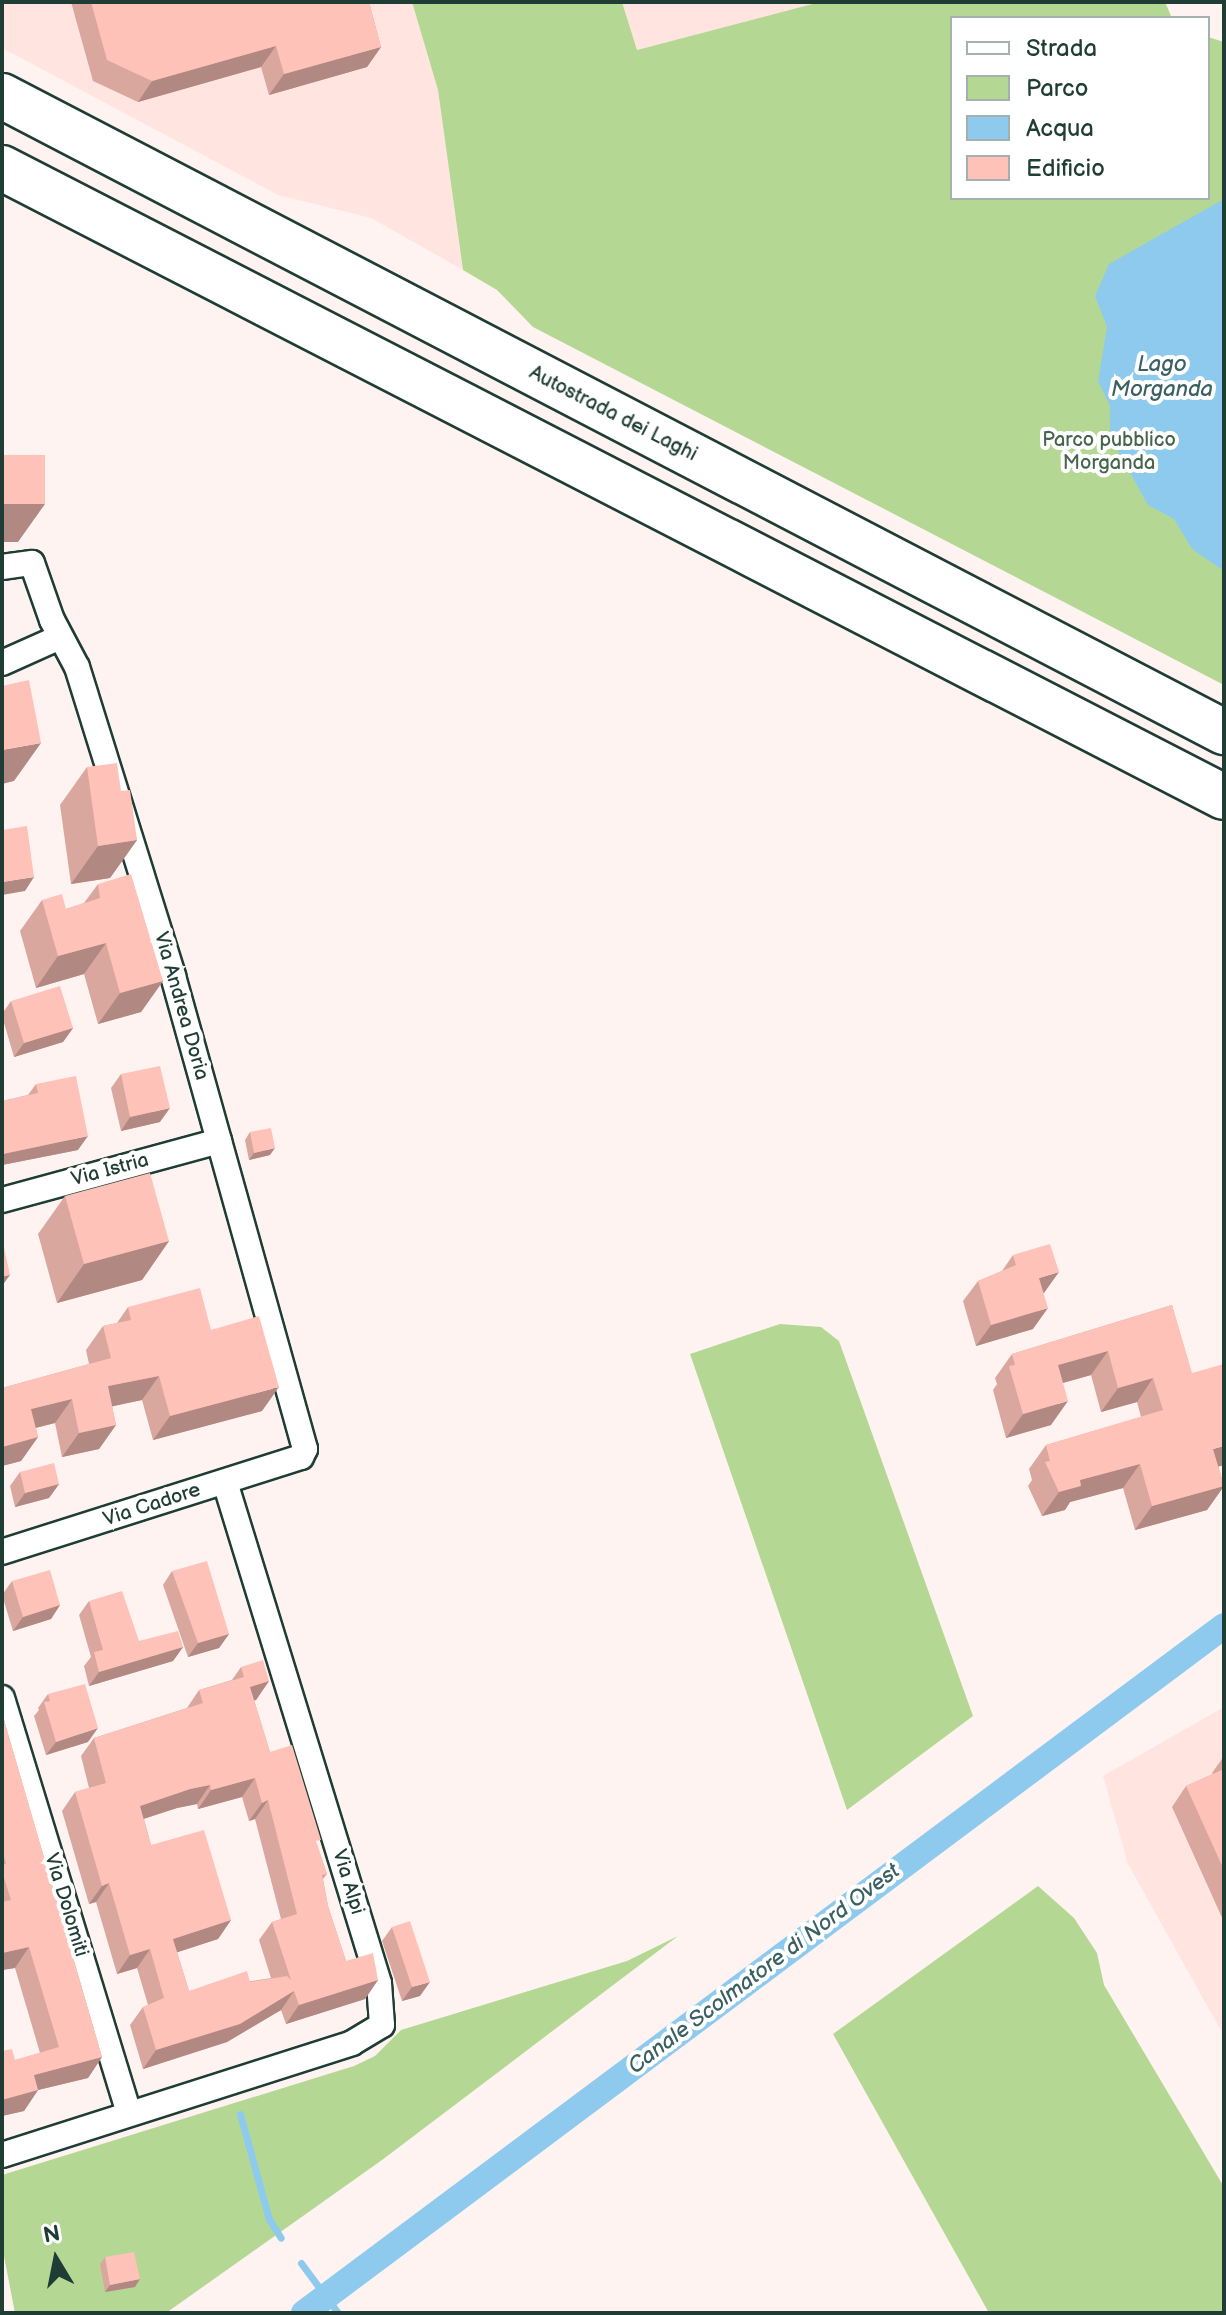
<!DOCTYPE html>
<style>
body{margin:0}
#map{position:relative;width:1226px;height:2315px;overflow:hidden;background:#fff3f1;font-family:"Balsamiq Sans",sans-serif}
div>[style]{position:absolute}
.built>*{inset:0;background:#ffe4e0}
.green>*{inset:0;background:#b4d893}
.water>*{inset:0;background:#8ecaee}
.stream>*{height:7px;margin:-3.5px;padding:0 3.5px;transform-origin:3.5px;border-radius:3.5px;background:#8ecaee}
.canal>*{height:26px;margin:-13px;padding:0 13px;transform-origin:13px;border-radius:13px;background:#8ecaee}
.roads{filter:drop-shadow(2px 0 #1f3d34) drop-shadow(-2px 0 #1f3d34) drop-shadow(0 2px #1f3d34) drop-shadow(0 -2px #1f3d34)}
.minor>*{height:24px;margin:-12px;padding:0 12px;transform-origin:12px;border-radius:12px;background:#fff}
.motorway>*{height:44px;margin:-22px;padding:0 22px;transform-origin:22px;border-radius:22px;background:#fff}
.wall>*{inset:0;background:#daa79f}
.shaded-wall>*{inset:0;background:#b28882}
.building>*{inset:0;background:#fec2b9}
span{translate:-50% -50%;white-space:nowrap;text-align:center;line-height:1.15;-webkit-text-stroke:8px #fff;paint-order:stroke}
.street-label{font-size:20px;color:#1f3d34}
.park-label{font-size:20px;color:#44644c}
.water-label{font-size:22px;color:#3b6062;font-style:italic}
.frame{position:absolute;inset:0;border:4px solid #1f3d34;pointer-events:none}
.legend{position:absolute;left:950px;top:16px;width:260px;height:184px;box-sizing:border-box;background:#fff;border:2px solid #a5b1ae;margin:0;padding:10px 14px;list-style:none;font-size:24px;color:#1f3d34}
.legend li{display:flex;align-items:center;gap:16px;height:40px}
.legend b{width:40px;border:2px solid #a5b1ae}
.north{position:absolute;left:16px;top:2219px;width:80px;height:80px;-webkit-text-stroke:6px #fff;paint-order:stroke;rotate:350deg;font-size:22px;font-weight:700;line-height:32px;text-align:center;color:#1f3d34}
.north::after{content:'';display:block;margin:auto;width:28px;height:36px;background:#1f3d34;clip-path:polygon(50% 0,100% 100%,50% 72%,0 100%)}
</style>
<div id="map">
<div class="built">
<div style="clip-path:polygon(2px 2px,412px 2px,438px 90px,463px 270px,371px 218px,278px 195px,2px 48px)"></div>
<div style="clip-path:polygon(622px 2px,820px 2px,637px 50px)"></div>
<div style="clip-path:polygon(1224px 1707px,1224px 2036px,1128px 1864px,1103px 1776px)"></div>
</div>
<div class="green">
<div style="clip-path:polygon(412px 2px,622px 2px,637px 50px,820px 2px,1165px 2px,1172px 18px,952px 18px,952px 198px,1208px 198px,1208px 37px,1224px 42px,1224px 685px,533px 327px,497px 290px,463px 270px,438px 90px)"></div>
<div style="clip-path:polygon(780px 1324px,821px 1327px,839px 1341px,973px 1716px,847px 1810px,690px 1354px)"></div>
<div style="clip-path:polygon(1038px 1886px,1074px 1918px,1097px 1953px,1104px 1985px,1224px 2187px,1224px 2313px,989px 2313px,833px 2034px)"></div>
<div style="clip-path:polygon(678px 1936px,382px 2160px,166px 2313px,15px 2313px,2px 2246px,2px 2175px,354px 2066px,375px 2056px,401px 2030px,627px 1961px)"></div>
</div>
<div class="water">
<div style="clip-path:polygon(1224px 199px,1224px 571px,1192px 549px,1174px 519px,1148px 505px,1110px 437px,1110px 406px,1098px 381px,1107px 327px,1095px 296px,1109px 264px)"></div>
</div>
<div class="stream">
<div style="left:240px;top:2114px;width:109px;rotate:74.6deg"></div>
<div style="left:269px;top:2219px;width:22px;rotate:58deg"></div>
<div style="left:301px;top:2263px;width:62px;rotate:53.5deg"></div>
</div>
<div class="canal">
<div style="left:304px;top:2313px;width:1148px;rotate:-36.75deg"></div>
</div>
<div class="roads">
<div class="minor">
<div style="left:2px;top:567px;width:30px;rotate:-8deg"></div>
<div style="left:32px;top:563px;width:60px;rotate:70.7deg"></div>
<div style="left:52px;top:620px;width:53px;rotate:62deg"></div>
<div style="left:77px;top:667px;width:324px;rotate:72.7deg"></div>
<div style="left:173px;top:976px;width:491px;rotate:74.4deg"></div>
<div style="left:305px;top:1449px;width:9px;rotate:117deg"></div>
<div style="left:301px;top:1457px;width:314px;rotate:162.4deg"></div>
<div style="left:2px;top:663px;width:64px;rotate:-24.1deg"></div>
<div style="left:2px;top:1200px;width:225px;rotate:-15.2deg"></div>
<div style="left:2px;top:1698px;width:434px;rotate:73deg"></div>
<div style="left:2px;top:2155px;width:367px;rotate:-17.7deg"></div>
<div style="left:352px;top:2043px;width:35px;rotate:-31deg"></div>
<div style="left:382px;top:2025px;width:42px;rotate:-94.1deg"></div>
<div style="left:379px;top:1983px;width:524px;rotate:-107.09deg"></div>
</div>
<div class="motorway">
<div style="left:2px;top:96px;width:1378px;rotate:27.5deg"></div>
<div style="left:2px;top:168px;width:1374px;rotate:27.24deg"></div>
</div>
</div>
<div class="wall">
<div style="clip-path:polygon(71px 2px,369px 2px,381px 47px,367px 67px,269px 95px,261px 67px,138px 102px,93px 81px)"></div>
<div style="clip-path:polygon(87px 767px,121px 791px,137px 840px,110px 878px,71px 884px,60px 805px)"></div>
<div style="clip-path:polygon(98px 884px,163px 981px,141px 1012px,98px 1024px,84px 974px,36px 988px,20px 931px,42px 900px,66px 909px,84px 903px)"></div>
<div style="clip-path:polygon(11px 1001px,73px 1028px,63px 1042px,14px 1057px,2px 1016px,2px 1014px)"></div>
<div style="clip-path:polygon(121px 1074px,160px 1122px,121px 1131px,111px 1088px)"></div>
<div style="clip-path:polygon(36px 1084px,78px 1150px,2px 1165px,2px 1101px,28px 1095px)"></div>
<div style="clip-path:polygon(250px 1132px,270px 1155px,249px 1160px,245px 1140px)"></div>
<div style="clip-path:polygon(65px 1196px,169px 1241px,142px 1280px,57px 1303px,38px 1234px)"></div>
<div style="clip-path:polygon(1013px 1255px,1044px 1293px,1043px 1293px,1033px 1329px,976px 1346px,963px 1301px,978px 1281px,1002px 1271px)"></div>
<div style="clip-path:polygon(1172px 1305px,1224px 1486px,1207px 1510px,1135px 1530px,1123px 1488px,1070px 1502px,1065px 1510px,1042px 1516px,1028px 1486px,1032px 1480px,1029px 1469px,1046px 1445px,1141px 1417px,1137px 1402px,1101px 1412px,1091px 1375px,1063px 1383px,1051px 1425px,1006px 1438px,993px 1390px,997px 1384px,995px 1378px,1012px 1354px)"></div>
<div style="clip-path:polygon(128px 1307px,211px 1330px,262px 1411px,153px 1440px,142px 1400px,112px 1406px,116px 1425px,99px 1449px,62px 1457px,55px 1423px,36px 1428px,38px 1437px,21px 1461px,2px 1466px,2px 1388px,89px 1364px,86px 1350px,103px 1326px,117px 1323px)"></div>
<div style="clip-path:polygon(20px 1472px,59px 1484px,49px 1498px,15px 1507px,10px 1486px)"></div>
<div style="clip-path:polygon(172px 1571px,229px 1634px,219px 1648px,188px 1657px,163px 1585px)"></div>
<div style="clip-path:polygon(12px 1581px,60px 1605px,51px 1619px,13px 1631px,2px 1595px)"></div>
<div style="clip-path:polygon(89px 1601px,139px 1641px,183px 1647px,173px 1661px,89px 1686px,84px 1666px,91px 1657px,79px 1615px)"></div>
<div style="clip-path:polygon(evenodd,241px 1667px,269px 1681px,256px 1700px,254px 1700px,270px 1752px,317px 1845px,327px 1874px,323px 1879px,328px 1906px,346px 1961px,378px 1980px,365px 1999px,286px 2024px,281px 2010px,227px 2042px,143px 2069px,130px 2025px,143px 2007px,148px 2005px,137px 1968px,117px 1974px,96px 1902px,89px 1904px,62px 1811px,75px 1792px,89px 1788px,81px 1756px,94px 1738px,187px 1708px,199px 1690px,232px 1680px,241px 1667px,242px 1797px,249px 1821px,255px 1819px,281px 1919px,272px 1922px,259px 1940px,271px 1978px,189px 1991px,177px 1952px,218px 1939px,231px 1920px,151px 1845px,144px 1819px,177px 1808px,197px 1804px,198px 1809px,242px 1797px)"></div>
<div style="clip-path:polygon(48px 1694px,88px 1742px,46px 1755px,34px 1716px,39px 1710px,38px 1708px)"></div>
<div style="clip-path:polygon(2px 1713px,102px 2057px,88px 2078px,38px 2090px,24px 2111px,2px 2116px,2px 2051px,15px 2060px,40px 2053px,15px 1968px,2px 1970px)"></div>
<div style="clip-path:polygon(1224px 1756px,1224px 1922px,1172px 1807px,1186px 1786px,1213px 1774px,1212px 1773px)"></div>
<div style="clip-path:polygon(392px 1927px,420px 1996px,402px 2001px,382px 1941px)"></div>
<div style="clip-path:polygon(105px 2257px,135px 2287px,105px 2292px,100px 2264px)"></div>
</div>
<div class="shaded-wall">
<div style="clip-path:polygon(276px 46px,261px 67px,138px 102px,152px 81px)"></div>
<div style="clip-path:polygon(381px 47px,367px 67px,269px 95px,284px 74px)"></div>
<div style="clip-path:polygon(2px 504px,45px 504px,18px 542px,2px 542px)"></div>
<div style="clip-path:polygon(41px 743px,14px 781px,2px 784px,2px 750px)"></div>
<div style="clip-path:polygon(137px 840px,110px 878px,71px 884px,98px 846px)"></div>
<div style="clip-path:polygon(34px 877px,25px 891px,2px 895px,2px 882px)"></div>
<div style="clip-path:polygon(106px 943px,84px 974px,36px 988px,58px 956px)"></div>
<div style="clip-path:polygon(163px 981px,141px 1012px,98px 1024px,120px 993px)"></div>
<div style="clip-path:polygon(73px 1028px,63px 1042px,14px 1057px,24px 1043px)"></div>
<div style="clip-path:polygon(170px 1108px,160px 1122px,121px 1131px,130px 1117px)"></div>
<div style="clip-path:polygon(88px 1136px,78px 1150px,2px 1165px,2px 1156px,3px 1154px)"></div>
<div style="clip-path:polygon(275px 1148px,270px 1155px,249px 1160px,254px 1153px)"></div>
<div style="clip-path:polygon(169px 1241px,142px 1280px,57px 1303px,84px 1264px)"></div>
<div style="clip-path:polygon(1059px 1272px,1044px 1293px,1024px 1299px,1039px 1278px)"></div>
<div style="clip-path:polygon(10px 1275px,2px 1286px,2px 1276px)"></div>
<div style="clip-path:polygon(1048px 1308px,1033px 1329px,976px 1346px,991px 1325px)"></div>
<div style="clip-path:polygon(1108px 1351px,1091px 1375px,1041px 1389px,1058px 1365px)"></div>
<div style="clip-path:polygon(159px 1376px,142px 1400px,91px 1411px,108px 1386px)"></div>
<div style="clip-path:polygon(1153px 1378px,1137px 1402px,1101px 1412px,1118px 1388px)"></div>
<div style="clip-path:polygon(279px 1387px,262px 1411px,153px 1440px,170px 1416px)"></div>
<div style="clip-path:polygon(72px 1399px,55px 1423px,14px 1433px,31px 1409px)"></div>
<div style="clip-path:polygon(1068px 1401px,1051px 1425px,1006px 1438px,1023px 1414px)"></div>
<div style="clip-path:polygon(116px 1425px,99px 1449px,62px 1457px,79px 1433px)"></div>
<div style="clip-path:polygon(38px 1437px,21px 1461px,2px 1466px,2px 1447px)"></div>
<div style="clip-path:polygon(1224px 1446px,1224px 1465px,1197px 1473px,1213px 1449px)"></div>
<div style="clip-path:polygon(1140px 1464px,1123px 1488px,1070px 1502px,1065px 1510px,1042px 1516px,1059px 1492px,1080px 1480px)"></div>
<div style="clip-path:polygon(59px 1484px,49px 1498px,15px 1507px,25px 1493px)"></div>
<div style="clip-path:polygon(1224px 1486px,1207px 1510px,1135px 1530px,1152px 1506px)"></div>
<div style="clip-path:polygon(60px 1605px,51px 1619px,13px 1631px,23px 1617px)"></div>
<div style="clip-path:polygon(229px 1634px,219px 1648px,188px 1657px,198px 1643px)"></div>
<div style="clip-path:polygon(183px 1647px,173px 1661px,89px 1686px,99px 1672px)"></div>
<div style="clip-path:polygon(269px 1681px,256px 1700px,237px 1706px,250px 1687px)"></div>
<div style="clip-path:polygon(98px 1728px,88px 1742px,46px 1755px,56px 1742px)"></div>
<div style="clip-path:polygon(255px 1778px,242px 1797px,198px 1809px,211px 1790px)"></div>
<div style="clip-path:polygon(210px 1785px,197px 1804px,177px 1808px,127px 1824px,140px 1806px,190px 1789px)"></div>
<div style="clip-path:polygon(268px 1800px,255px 1819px,249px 1821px,262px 1803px)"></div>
<div style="clip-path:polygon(109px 1883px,96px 1902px,89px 1904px,102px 1886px)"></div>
<div style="clip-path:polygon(231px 1920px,218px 1939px,160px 1958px,173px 1939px)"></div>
<div style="clip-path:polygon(29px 1947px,15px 1968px,2px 1970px,2px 1953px)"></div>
<div style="clip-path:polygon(150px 1949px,137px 1968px,117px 1974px,130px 1955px)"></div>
<div style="clip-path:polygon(378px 1980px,365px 1999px,286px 2024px,299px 2005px)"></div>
<div style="clip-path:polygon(430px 1982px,420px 1996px,402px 2001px,412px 1987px)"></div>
<div style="clip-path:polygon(294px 1991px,281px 2010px,227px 2042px,143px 2069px,156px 2050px)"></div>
<div style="clip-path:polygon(102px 2057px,88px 2078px,38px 2090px,24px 2111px,2px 2116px,2px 2100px,34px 2075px)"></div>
<div style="clip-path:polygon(140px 2279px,135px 2287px,105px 2292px,110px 2285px)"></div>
</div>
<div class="building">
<div style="clip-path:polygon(91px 2px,369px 2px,381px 47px,284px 74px,276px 46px,152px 81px,107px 60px)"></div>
<div style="clip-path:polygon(2px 455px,45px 455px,45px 504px,2px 504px)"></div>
<div style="clip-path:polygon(29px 680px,41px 743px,2px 750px,2px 686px)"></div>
<div style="clip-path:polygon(117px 763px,121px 791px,130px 790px,137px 840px,98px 846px,87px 767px)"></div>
<div style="clip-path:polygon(27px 826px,34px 877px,2px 882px,2px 830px)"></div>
<div style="clip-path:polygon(131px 874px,163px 981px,120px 993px,106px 943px,58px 956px,42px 900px,62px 894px,66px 909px,100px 898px,98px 884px)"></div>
<div style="clip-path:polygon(60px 986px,73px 1028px,24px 1043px,11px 1001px)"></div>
<div style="clip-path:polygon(160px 1066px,170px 1108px,130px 1117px,121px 1074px)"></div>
<div style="clip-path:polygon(76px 1076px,88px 1136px,3px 1154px,2px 1146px,2px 1101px,38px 1093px,36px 1084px)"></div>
<div style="clip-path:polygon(271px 1128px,275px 1148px,254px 1153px,250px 1132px)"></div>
<div style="clip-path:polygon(150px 1173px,169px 1241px,84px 1264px,65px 1196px)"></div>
<div style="clip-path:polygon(2px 1238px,10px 1275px,2px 1276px)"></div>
<div style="clip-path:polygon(1050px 1244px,1059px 1272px,1039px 1278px,1048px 1308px,991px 1325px,978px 1281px,1016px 1265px,1013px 1255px)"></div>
<div style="clip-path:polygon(200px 1288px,211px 1330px,259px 1316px,279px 1387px,170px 1416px,159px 1376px,108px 1386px,116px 1425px,79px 1433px,72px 1399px,31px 1409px,38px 1437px,2px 1447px,2px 1388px,111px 1358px,103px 1326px,131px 1320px,128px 1307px)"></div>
<div style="clip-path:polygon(1172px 1305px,1192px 1373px,1224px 1364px,1224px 1446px,1213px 1449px,1224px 1486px,1152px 1506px,1140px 1464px,1080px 1480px,1081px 1486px,1059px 1492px,1045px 1462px,1050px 1461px,1046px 1445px,1163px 1410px,1153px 1378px,1118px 1388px,1108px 1351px,1058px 1365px,1068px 1401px,1023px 1414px,1009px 1366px,1015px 1365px,1012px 1354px)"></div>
<div style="clip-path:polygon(54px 1463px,59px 1484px,25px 1493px,20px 1472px)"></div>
<div style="clip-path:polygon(207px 1561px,229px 1634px,198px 1643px,172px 1571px)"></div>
<div style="clip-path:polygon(50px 1570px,60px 1605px,23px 1617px,12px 1581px)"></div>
<div style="clip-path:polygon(122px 1591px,139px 1641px,178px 1631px,183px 1647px,99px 1672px,94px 1652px,103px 1650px,89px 1601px)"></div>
<div style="clip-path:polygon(evenodd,263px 1660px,269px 1681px,250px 1687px,270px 1752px,292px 1745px,321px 1840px,316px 1841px,327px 1874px,322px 1875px,328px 1906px,346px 1961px,373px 1953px,378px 1980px,299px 2005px,294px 1991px,240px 2024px,156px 2050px,143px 2007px,164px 1998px,150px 1949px,130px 1955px,109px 1883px,102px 1886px,75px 1792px,106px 1783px,94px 1738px,203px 1703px,199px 1690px,244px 1677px,241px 1667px,263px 1660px,255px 1778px,262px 1803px,268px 1800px,297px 1914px,272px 1922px,291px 1980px,287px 1976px,250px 1982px,247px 1971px,189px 1991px,173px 1939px,231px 1920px,204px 1830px,151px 1845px,140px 1806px,190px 1789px,210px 1785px,211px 1790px,255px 1778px)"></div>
<div style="clip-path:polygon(85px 1684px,98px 1728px,56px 1742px,44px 1702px,50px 1701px,48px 1694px)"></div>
<div style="clip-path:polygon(2px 1713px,102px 2057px,34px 2075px,38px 2090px,2px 2100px,2px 2051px,12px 2049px,15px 2060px,59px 2047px,29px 1947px,2px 1953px,2px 1902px,11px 1900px,2px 1871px,2px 1865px,6px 1864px,2px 1849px)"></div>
<div style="clip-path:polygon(1224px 1769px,1224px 1870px,1186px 1786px)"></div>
<div style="clip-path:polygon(410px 1921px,430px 1982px,412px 1987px,392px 1927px)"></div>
<div style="clip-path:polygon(134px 2252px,140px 2279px,110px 2285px,105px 2257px)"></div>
</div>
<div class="street-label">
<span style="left:613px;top:414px;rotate:27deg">Autostrada dei Laghi</span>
<span style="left:181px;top:1006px;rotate:74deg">Via Andrea Doria</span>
<span style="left:110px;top:1170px;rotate:-15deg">Via Istria</span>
<span style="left:152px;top:1505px;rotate:-18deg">Via Cadore</span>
<span style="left:348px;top:1882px;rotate:73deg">Via Alpi</span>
<span style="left:66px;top:1905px;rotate:73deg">Via Dolomiti</span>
</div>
<div class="park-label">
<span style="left:1109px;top:452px">Parco pubblico<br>Morganda</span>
</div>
<div class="water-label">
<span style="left:1162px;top:377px">Lago<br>Morganda</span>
<span style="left:764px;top:1969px;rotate:-37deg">Canale Scolmatore di Nord Ovest</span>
</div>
<div class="frame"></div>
<ul class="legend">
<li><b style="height:10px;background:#fff"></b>Strada</li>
<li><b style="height:22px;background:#b4d893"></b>Parco</li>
<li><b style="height:22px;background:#8ecaee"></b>Acqua</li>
<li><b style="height:22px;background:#fec2b9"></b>Edificio</li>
</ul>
<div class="north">N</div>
</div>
